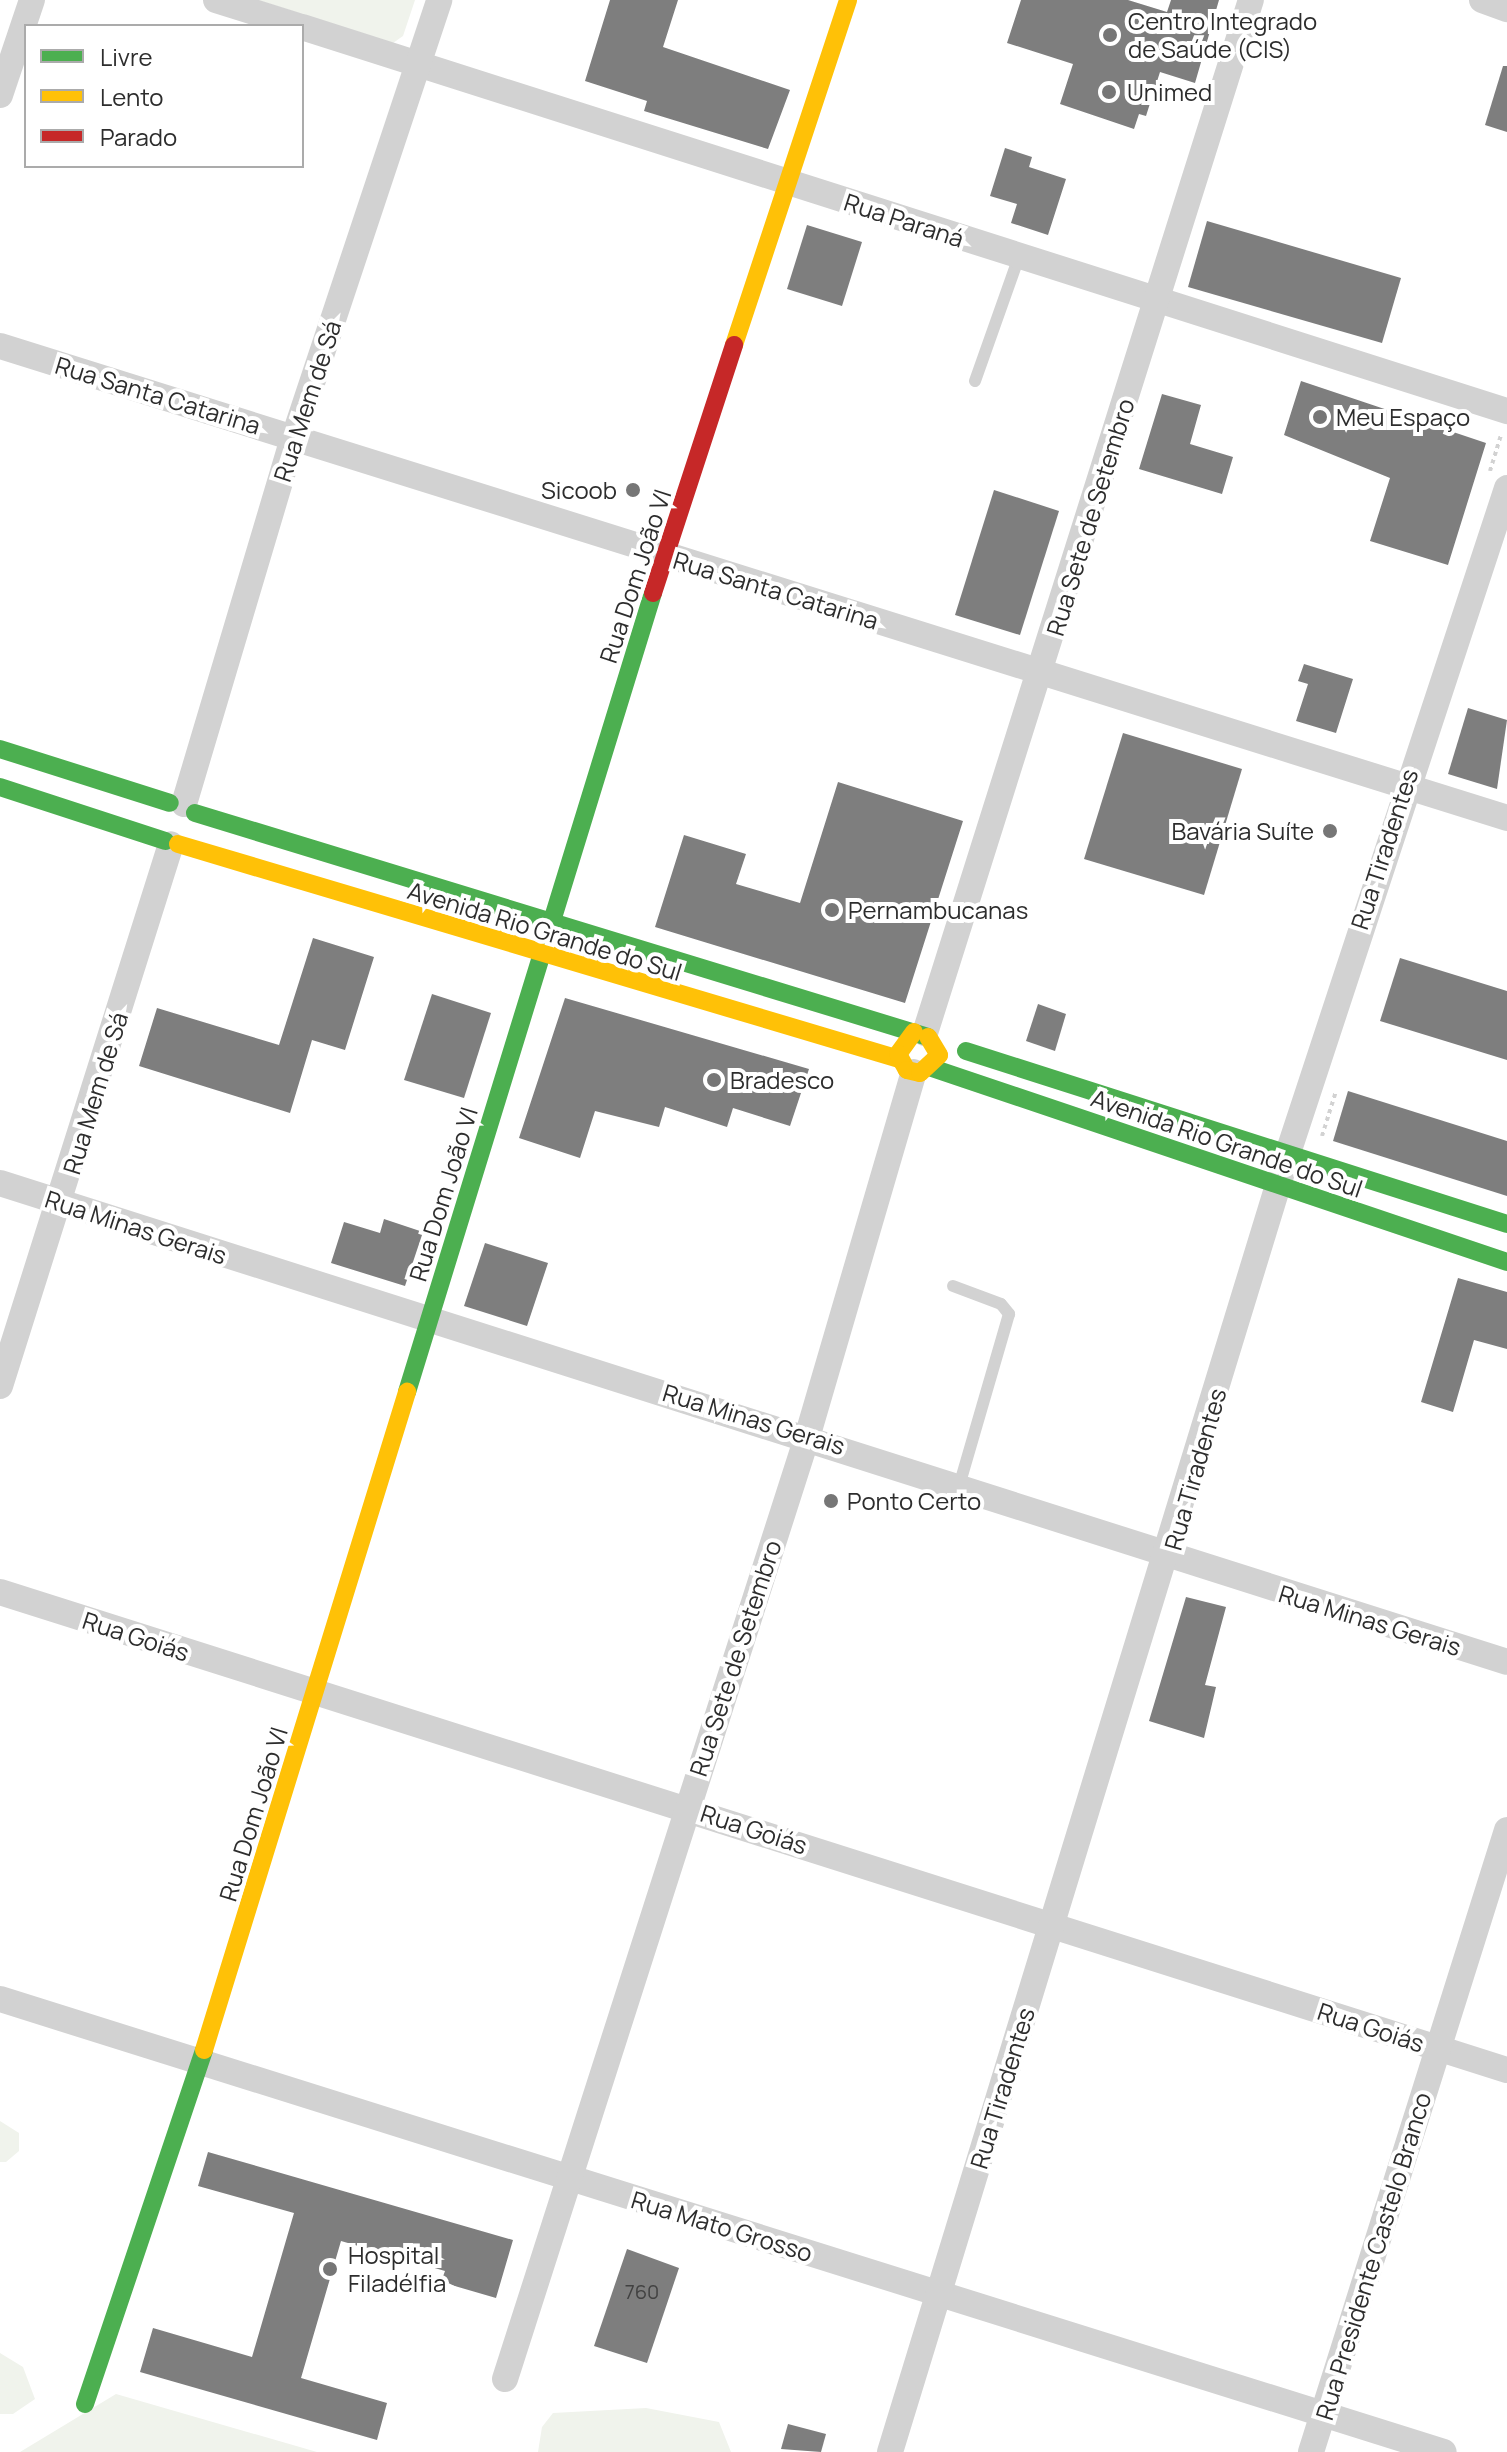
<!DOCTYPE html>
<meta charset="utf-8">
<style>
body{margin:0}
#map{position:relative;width:1507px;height:2452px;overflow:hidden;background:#fff;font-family:Manrope,sans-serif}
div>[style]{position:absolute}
.green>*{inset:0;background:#f0f3ec}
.building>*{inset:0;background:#7e7e7e}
.path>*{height:4px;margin-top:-2px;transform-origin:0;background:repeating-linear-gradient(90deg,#d2d2d2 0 4px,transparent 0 8px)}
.lane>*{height:12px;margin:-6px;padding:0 6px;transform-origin:6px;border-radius:6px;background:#d2d2d2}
.street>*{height:26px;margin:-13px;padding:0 13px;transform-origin:13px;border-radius:13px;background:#d2d2d2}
.fast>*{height:18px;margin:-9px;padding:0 9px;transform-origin:9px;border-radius:9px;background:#4caf50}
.slow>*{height:18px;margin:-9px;padding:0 9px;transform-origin:9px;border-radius:9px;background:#ffc107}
.jam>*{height:18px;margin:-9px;padding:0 9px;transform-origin:9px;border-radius:9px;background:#c62828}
.dots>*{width:22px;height:22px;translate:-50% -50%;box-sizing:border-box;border:4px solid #fff;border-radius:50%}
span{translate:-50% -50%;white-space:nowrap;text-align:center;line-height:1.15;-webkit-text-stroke:8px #fff;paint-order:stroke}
.number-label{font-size:20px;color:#414141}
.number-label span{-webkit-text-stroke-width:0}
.poi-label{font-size:24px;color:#2d2d2d}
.left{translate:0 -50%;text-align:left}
.right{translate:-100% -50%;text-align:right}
.street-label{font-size:24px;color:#2d2d2d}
.legend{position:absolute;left:24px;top:24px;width:280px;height:144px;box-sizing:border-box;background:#fff;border:2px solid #ababab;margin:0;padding:10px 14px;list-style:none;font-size:24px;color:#2d2d2d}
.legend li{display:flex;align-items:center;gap:16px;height:40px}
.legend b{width:40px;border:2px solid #ababab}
</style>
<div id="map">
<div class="green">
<div style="clip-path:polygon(258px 0,415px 0,403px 36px,393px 43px)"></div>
<div style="clip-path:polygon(0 2121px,19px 2133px,19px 2151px,6px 2162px,0 2162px)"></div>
<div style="clip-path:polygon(0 2353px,23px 2367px,35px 2399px,13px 2414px,0 2414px)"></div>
<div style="clip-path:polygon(116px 2394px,317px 2452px,20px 2452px)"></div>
<div style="clip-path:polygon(646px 2408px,719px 2422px,731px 2452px,538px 2452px,542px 2427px,553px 2413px)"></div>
</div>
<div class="building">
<div style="clip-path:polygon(610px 0,678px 0,663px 47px,790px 90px,768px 149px,644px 111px,647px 101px,585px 81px)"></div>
<div style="clip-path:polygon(1021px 0,1128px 0,1167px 12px,1171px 0,1219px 0,1195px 83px,1160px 72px,1146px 116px,1139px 114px,1134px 129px,1060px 104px,1073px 64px,1007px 43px)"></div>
<div style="clip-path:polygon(1503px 66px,1507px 66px,1507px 132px,1485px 125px)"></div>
<div style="clip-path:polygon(1005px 148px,1032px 157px,1029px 167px,1066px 179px,1048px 235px,1011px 223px,1017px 204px,990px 196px)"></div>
<div style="clip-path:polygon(1207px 221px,1401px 278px,1382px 343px,1188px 287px)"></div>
<div style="clip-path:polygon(807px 225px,862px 242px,842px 306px,787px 289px)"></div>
<div style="clip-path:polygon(1301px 381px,1486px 443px,1448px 565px,1370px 541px,1390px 478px,1284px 435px)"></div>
<div style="clip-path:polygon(1162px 394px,1201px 405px,1190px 444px,1233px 457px,1222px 494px,1139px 469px)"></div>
<div style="clip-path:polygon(994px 490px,1059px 511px,1020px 635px,955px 615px)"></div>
<div style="clip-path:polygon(1304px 664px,1353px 679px,1336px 733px,1296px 721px,1308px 684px,1298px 681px)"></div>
<div style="clip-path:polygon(1468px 708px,1507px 720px,1497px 789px,1448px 774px)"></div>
<div style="clip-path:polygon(1123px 733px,1242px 769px,1204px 895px,1084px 859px)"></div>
<div style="clip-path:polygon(838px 782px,963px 821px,905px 1003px,655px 927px,684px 835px,746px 854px,736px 884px,800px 903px)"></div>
<div style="clip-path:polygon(313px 938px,374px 957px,345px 1050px,312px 1040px,290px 1113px,139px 1066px,157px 1008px,279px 1045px)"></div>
<div style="clip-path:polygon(1400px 958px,1507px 991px,1507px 1060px,1380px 1021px)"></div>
<div style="clip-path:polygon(432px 994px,491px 1013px,464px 1098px,404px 1080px)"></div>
<div style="clip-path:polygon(565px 998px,809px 1069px,790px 1126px,733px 1108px,727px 1127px,665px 1107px,659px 1127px,595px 1111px,580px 1158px,519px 1138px)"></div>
<div style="clip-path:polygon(1038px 1004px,1066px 1014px,1055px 1051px,1026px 1041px)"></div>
<div style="clip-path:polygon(1348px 1091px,1507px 1141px,1507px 1196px,1333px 1141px)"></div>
<div style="clip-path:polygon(384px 1219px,423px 1232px,405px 1286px,331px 1263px,344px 1222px,380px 1233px)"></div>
<div style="clip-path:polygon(485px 1243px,548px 1263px,527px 1326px,464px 1306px)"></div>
<div style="clip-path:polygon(1458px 1278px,1507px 1292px,1507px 1349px,1474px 1340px,1453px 1412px,1421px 1402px)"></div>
<div style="clip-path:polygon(1186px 1597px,1226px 1607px,1205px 1685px,1216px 1687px,1204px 1738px,1149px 1721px)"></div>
<div style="clip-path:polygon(208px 2152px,513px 2240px,496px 2298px,441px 2282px,445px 2271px,341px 2241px,301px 2378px,387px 2403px,377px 2440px,140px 2372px,153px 2328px,252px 2357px,294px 2213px,198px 2186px)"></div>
<div style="clip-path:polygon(627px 2249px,679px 2268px,647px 2363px,594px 2346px)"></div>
<div style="clip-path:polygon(788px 2424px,826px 2434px,821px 2452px,781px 2449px)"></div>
</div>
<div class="path">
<div style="left:1490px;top:471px;width:39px;rotate:-73deg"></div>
<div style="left:1322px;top:1136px;width:47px;rotate:-72.7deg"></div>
</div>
<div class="lane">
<div style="left:975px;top:381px;width:132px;rotate:-70.5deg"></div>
<div style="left:953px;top:1286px;width:51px;rotate:20.6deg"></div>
<div style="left:1001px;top:1304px;width:13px;rotate:51deg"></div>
<div style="left:1009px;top:1314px;width:179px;rotate:106.2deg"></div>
</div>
<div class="street">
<div style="left:216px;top:0;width:86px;rotate:17.6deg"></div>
<div style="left:1482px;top:0;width:27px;rotate:20deg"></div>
<div style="left:302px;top:27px;width:1265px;rotate:17.68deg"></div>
<div style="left:0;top:95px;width:100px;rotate:-71.4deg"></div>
<div style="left:0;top:346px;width:1579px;rotate:17.39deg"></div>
<div style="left:184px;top:804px;width:374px;rotate:-73.4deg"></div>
<div style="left:291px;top:446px;width:470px;rotate:-71.6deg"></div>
<div style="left:925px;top:1033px;width:1083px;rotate:-72.49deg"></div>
<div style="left:0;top:1183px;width:1581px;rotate:17.63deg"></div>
<div style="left:0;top:1386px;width:568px;rotate:-72.49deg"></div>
<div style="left:0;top:1592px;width:1581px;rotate:17.6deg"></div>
<div style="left:0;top:1999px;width:1513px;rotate:17.42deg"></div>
<div style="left:505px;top:2379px;width:992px;rotate:-72.22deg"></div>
<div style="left:808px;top:1434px;width:377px;rotate:-73.7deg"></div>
<div style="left:890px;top:2452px;width:1359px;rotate:-72.97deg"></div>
<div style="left:1288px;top:1153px;width:700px;rotate:-71.77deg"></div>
<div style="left:1311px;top:2452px;width:652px;rotate:-72.51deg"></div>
</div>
<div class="fast">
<div style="left:0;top:749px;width:178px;rotate:17.6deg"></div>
<div style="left:0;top:787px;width:174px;rotate:18.1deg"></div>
<div style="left:195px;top:813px;width:766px;rotate:16.99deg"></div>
<div style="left:966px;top:1051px;width:568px;rotate:17.73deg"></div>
<div style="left:932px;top:1068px;width:607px;rotate:18.64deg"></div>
<div style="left:407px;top:1392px;width:836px;rotate:-72.89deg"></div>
<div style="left:85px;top:2404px;width:373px;rotate:-71.4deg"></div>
</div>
<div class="slow">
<div style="left:734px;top:345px;width:363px;rotate:-71.7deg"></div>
<div style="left:178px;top:844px;width:752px;rotate:16.6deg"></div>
<div style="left:914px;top:1032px;width:27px;rotate:126deg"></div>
<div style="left:898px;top:1054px;width:18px;rotate:61deg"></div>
<div style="left:907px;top:1070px;width:13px;rotate:13deg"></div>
<div style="left:920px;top:1073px;width:26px;rotate:-43deg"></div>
<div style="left:939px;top:1055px;width:21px;rotate:-121deg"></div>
<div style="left:204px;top:2050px;width:689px;rotate:-72.85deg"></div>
</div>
<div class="jam">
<div style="left:653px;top:593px;width:261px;rotate:-71.9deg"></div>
</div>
<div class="dots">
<div style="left:1110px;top:35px;background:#767676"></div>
<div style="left:1109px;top:92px;background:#767676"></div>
<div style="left:1320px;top:417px;background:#767676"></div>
<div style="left:633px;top:490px;background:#767676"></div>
<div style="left:1330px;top:831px;background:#767676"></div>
<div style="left:832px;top:910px;background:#767676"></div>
<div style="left:714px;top:1080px;background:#767676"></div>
<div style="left:831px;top:1501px;background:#767676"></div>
<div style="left:330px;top:2269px;background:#767676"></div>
</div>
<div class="number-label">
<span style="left:642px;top:2291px">760</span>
</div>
<div class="poi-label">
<span class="left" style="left:1128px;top:35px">Centro Integrado<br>de Saúde (CIS)</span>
<span class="left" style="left:1127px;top:92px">Unimed</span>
<span class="left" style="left:1336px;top:417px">Meu Espaço</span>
<span class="right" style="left:617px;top:490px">Sicoob</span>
<span class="right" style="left:1314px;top:831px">Bavária Suíte</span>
<span class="left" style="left:848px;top:910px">Pernambucanas</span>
<span class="left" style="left:730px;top:1080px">Bradesco</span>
<span class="left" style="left:847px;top:1501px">Ponto Certo</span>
<span class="left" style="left:348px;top:2269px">Hospital<br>Filadélfia</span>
</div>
<div class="street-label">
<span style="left:904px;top:220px;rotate:18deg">Rua Paraná</span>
<span style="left:158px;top:395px;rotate:17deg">Rua Santa Catarina</span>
<span style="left:307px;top:401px;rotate:-72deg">Rua Mem de Sá</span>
<span style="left:1090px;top:517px;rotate:-73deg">Rua Sete de Setembro</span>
<span style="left:635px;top:576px;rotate:-72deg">Rua Dom João VI</span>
<span style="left:776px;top:590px;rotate:17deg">Rua Santa Catarina</span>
<span style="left:1384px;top:849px;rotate:-72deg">Rua Tiradentes</span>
<span style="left:545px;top:931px;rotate:17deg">Avenida Rio Grande do Sul</span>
<span style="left:95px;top:1093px;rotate:-73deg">Rua Mem de Sá</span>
<span style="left:1227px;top:1143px;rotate:19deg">Avenida Rio Grande do Sul</span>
<span style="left:443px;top:1194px;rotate:-73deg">Rua Dom João VI</span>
<span style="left:136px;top:1227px;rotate:18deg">Rua Minas Gerais</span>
<span style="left:754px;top:1419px;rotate:17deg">Rua Minas Gerais</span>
<span style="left:1195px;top:1469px;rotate:-74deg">Rua Tiradentes</span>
<span style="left:1370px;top:1620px;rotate:17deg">Rua Minas Gerais</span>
<span style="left:136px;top:1636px;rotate:18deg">Rua Goiás</span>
<span style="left:735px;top:1658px;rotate:-72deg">Rua Sete de Setembro</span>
<span style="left:253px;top:1814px;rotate:-73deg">Rua Dom João VI</span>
<span style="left:754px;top:1829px;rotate:18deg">Rua Goiás</span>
<span style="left:1371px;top:2027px;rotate:18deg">Rua Goiás</span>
<span style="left:1002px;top:2088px;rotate:-73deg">Rua Tiradentes</span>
<span style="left:722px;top:2226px;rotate:17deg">Rua Mato Grosso</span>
<span style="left:1373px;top:2256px;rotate:-73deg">Rua Presidente Castelo Branco</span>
</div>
<ul class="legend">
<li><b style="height:10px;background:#4caf50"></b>Livre</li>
<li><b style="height:10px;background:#ffc107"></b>Lento</li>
<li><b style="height:10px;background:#c62828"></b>Parado</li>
</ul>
</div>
